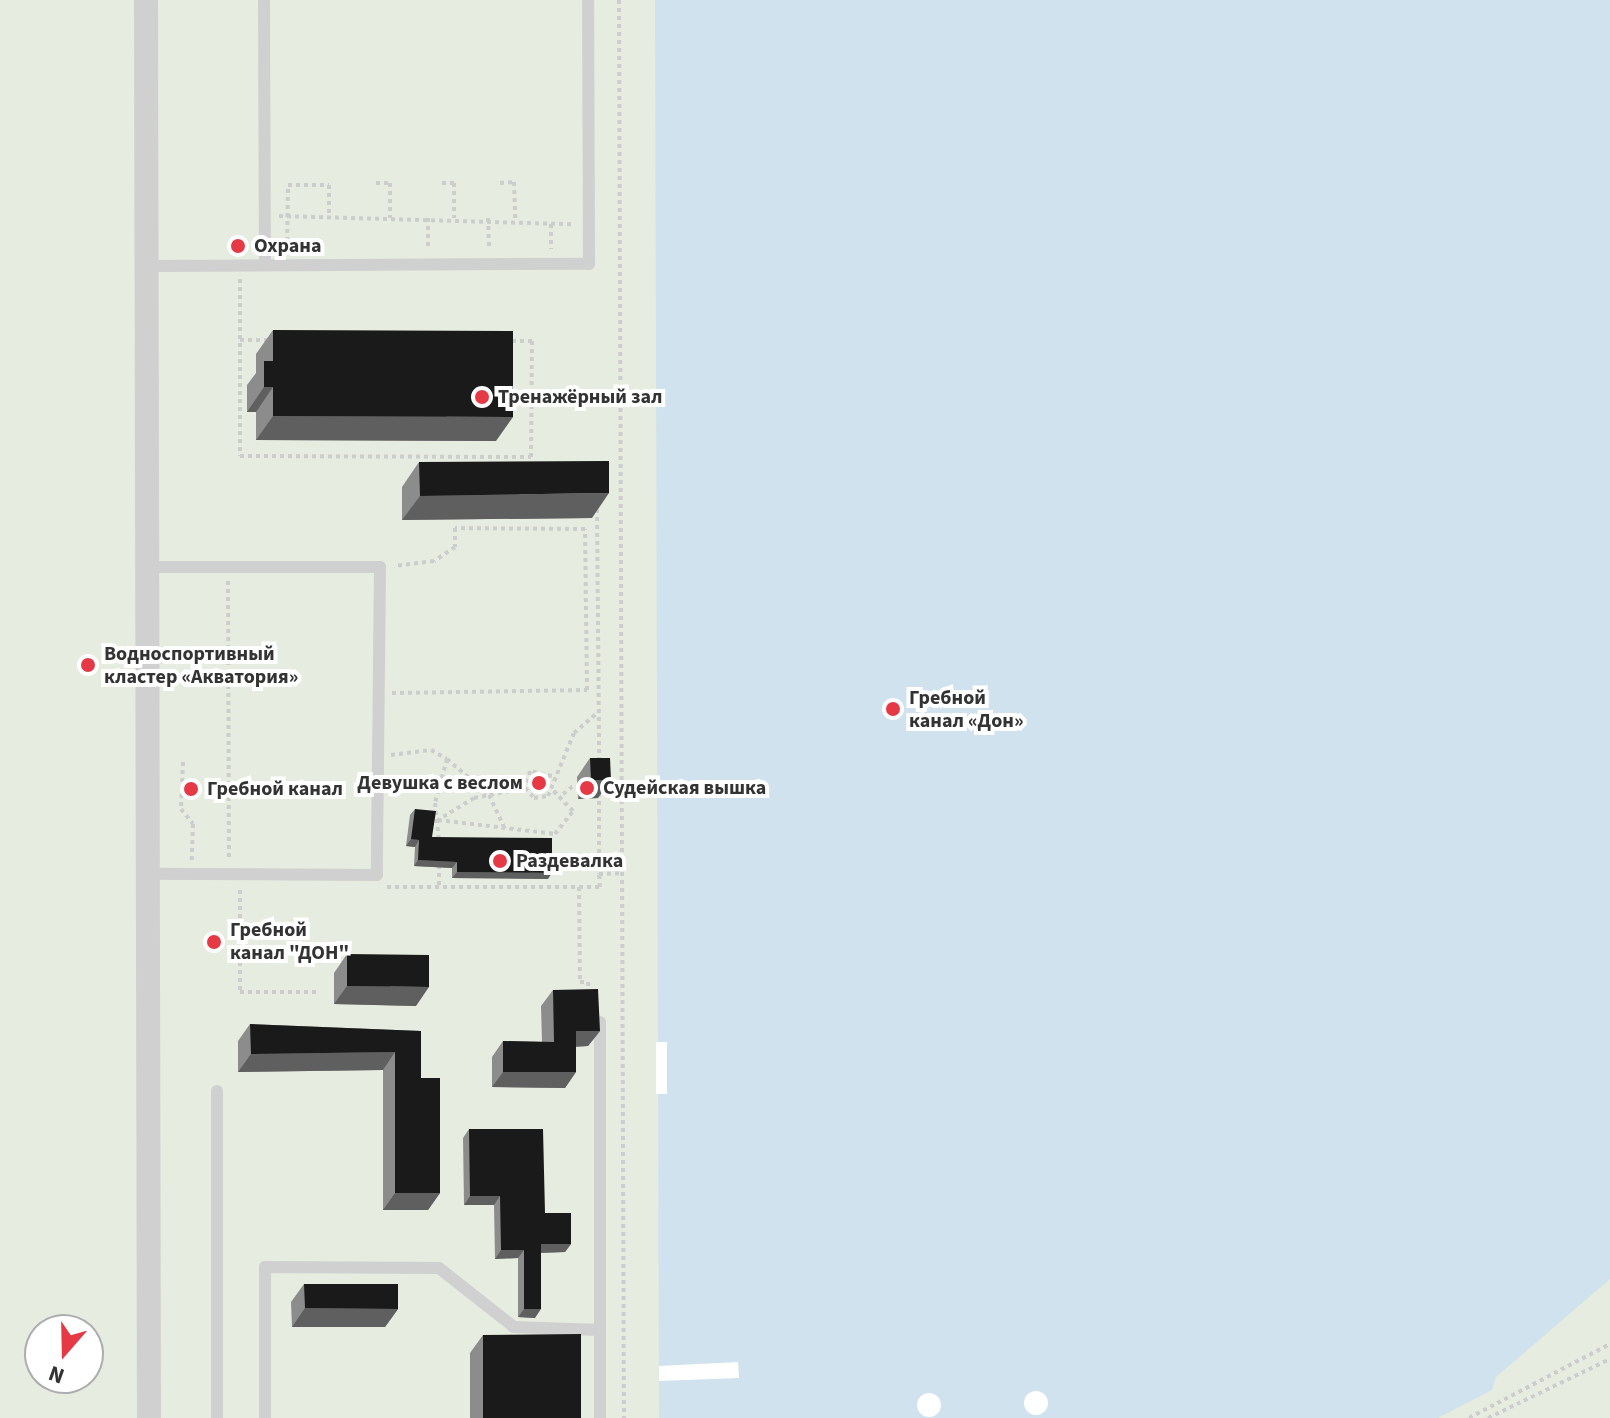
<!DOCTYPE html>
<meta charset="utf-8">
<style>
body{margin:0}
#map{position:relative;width:1610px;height:1418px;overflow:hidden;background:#fff;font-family:"Source Sans 3",sans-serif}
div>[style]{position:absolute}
.green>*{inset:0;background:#e6ecdf}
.water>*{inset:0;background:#cfe2ee}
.pier>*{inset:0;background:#fff}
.round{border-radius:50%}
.path>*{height:4px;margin-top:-2px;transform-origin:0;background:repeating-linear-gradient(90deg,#cdcdcd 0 4px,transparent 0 8px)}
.service>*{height:12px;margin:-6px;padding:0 6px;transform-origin:6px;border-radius:6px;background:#d0d0d0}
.minor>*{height:24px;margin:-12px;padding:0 12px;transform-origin:12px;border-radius:12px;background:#d0d0d0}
.wall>*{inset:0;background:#8c8c8c}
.shaded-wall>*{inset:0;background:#5f5f5f}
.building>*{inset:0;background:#1a1a1a}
.dots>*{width:22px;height:22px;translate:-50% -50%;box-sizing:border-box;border:4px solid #fff;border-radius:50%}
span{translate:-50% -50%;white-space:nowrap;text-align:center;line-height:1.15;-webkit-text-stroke:8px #fff;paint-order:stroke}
.poi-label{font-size:20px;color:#333;font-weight:700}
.left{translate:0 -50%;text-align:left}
.right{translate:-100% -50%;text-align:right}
.north{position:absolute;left:24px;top:1314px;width:80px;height:80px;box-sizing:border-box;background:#fff;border:2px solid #adadad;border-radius:50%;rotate:200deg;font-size:22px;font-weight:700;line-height:32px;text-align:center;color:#333}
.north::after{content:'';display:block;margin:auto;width:28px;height:36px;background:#e63946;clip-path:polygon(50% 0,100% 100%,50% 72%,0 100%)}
</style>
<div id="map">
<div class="green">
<div style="clip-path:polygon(evenodd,0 0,1610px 0,1610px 1418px,0 1418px,0 0,40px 1330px,88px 1330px,88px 1378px,40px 1378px,40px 1330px)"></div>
</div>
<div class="water">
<div style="clip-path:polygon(655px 0,1610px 0,1610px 1279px,1496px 1377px,1492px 1390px,1438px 1418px,659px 1418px)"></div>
</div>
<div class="pier">
<div style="clip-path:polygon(656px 1042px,667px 1042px,667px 1094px,656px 1094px)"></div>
<div style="clip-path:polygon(738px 1362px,739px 1378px,659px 1381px,659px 1366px)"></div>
<div class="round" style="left:1024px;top:1391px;width:24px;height:24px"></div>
<div class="round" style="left:917px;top:1393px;width:24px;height:24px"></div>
</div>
<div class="path">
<div style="left:619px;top:0;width:1418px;rotate:89.8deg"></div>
<div style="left:376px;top:183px;width:14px"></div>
<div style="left:390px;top:183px;width:35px;rotate:90deg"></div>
<div style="left:442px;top:183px;width:12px"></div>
<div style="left:454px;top:183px;width:35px;rotate:90deg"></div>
<div style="left:500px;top:183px;width:14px;rotate:-4deg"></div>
<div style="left:514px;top:182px;width:36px;rotate:88deg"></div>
<div style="left:279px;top:216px;width:293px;rotate:1.6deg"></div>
<div style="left:428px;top:218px;width:32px;rotate:90deg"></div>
<div style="left:488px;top:218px;width:31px;rotate:88deg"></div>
<div style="left:551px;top:224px;width:25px;rotate:90deg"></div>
<div style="left:287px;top:249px;width:64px;rotate:-89.1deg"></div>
<div style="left:288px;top:185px;width:41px"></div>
<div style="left:329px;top:185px;width:32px;rotate:90deg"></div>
<div style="left:240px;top:279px;width:177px;rotate:90deg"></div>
<div style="left:240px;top:456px;width:291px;rotate:0.2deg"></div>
<div style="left:531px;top:457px;width:116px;rotate:-89.5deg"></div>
<div style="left:532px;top:341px;width:24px;rotate:180deg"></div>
<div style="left:240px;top:340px;width:32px"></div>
<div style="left:510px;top:399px;width:21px"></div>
<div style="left:597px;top:509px;width:251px;rotate:89.5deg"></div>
<div style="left:228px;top:581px;width:279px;rotate:89.8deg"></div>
<div style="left:392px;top:693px;width:195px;rotate:-0.9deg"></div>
<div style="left:587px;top:690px;width:161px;rotate:-90.7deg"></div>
<div style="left:585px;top:529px;width:130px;rotate:-179.6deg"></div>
<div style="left:455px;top:528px;width:19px;rotate:90deg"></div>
<div style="left:455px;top:547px;width:25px;rotate:146deg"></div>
<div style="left:434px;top:561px;width:40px;rotate:172.9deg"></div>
<div style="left:391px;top:755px;width:40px;rotate:-7.1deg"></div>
<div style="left:431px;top:750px;width:18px;rotate:29deg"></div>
<div style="left:447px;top:759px;width:46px;rotate:105.3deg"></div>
<div style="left:435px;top:803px;width:37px;rotate:84deg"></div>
<div style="left:447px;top:759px;width:55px;rotate:40.6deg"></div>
<div style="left:489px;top:795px;width:35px;rotate:65deg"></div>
<div style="left:183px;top:762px;width:47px;rotate:92.4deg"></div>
<div style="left:181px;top:809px;width:19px;rotate:51deg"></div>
<div style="left:193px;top:824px;width:37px;rotate:92deg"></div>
<div style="left:552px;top:776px;width:23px;rotate:-167deg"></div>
<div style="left:530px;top:771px;width:18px;rotate:106deg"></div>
<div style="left:525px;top:788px;width:13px;rotate:48deg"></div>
<div style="left:534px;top:798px;width:14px;rotate:-8deg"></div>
<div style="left:548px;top:796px;width:68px;rotate:-67.6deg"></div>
<div style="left:574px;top:733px;width:32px;rotate:-41deg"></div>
<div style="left:601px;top:787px;width:22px"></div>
<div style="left:525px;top:788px;width:52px;rotate:168.9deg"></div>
<div style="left:474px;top:798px;width:42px;rotate:148.6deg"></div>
<div style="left:438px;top:820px;width:118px;rotate:6.8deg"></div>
<div style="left:555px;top:834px;width:29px;rotate:-52deg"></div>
<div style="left:573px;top:811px;width:29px;rotate:-134deg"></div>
<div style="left:599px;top:793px;width:81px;rotate:90deg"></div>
<div style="left:563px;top:794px;width:14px;rotate:-39deg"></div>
<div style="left:439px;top:865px;width:22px;rotate:90deg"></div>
<div style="left:387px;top:887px;width:213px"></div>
<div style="left:600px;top:887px;width:13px;rotate:-94deg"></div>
<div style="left:599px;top:874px;width:24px;rotate:-2deg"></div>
<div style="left:579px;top:887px;width:95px;rotate:89.4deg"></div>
<div style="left:580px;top:982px;width:8px"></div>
<div style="left:588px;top:982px;width:11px;rotate:85deg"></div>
<div style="left:240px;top:890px;width:102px;rotate:90deg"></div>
<div style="left:240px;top:992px;width:79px"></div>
<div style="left:1469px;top:1418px;width:159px;rotate:-27.7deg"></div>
<div style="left:1488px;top:1418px;width:136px;rotate:-25.8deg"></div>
</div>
<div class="service">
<div style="left:264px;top:0;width:265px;rotate:89.8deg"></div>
<div style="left:146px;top:266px;width:443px;rotate:-0.3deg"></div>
<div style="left:589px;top:264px;width:264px;rotate:-90.2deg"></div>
<div style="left:147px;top:567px;width:233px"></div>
<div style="left:380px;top:567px;width:308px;rotate:90.6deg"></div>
<div style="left:377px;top:875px;width:229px;rotate:-179.7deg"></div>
<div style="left:217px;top:1418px;width:327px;rotate:-90deg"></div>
<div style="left:265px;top:1418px;width:151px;rotate:-90deg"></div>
<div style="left:265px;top:1267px;width:174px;rotate:0.3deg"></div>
<div style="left:439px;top:1268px;width:95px;rotate:38.2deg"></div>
<div style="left:514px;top:1327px;width:86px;rotate:2deg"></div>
<div style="left:600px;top:1418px;width:396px;rotate:-90deg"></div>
</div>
<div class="minor">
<div style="left:146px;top:0;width:1418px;rotate:89.88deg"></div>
</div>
<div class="wall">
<div style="clip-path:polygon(273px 330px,496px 441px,256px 440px,256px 412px,247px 412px,247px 385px,256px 373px,256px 354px)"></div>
<div style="clip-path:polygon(419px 462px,592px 518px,402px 520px,402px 487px)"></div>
<div style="clip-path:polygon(590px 758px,598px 798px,578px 799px,577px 777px)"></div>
<div style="clip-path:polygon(415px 809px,432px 837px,548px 879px,452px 878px,452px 868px,414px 866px,415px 847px,406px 846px,410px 815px)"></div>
<div style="clip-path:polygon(347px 954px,416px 1006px,334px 1004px,334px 973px)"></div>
<div style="clip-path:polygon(553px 990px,600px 1031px,588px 1046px,576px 1047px,576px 1072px,565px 1088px,492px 1087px,492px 1057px,503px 1041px,542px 1042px,541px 1006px)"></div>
<div style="clip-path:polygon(250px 1024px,421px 1031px,421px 1078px,440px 1193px,428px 1210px,383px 1210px,383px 1070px,238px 1072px,238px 1041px)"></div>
<div style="clip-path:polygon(469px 1129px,571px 1244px,565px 1252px,541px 1253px,535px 1318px,518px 1317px,518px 1258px,495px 1259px,494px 1205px,464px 1205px,463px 1138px)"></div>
<div style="clip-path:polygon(304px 1284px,398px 1309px,385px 1327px,292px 1327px,291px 1302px)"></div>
<div style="clip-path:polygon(483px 1335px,581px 1418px,470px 1418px,470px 1353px)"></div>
</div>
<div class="shaded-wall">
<div style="clip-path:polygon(264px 387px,273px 387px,256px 412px,247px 412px)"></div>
<div style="clip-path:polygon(273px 416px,513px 417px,496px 441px,256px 440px)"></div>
<div style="clip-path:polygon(609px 493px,592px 518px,402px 520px,420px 496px)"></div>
<div style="clip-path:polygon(591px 780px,611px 780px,598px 798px,578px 799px)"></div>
<div style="clip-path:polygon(411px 839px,419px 840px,415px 847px,406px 846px)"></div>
<div style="clip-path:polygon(418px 860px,457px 862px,452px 868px,414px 866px)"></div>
<div style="clip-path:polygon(457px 872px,552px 873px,548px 879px,452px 878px)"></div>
<div style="clip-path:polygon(347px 986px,429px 987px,416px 1006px,334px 1004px)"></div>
<div style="clip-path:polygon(576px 1031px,600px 1031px,588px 1046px,565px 1047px)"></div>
<div style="clip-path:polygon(395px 1052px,383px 1070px,238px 1072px,251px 1054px)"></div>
<div style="clip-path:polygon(503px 1072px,576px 1072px,565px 1088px,492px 1087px)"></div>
<div style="clip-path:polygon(395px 1193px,440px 1193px,428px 1210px,383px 1210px)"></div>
<div style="clip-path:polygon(470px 1196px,500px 1196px,494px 1205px,464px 1205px)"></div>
<div style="clip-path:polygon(541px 1244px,571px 1244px,565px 1252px,535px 1253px)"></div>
<div style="clip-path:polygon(501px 1250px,524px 1250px,518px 1258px,495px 1259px)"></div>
<div style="clip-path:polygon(305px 1308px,398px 1309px,385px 1327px,292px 1327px)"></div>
<div style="clip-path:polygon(524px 1309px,541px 1309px,535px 1318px,518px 1317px)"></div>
</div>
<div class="building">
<div style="clip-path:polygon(273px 330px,513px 331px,513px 417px,273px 416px,273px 387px,264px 387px,264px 361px,273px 361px)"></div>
<div style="clip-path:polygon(609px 461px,609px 493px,420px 496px,419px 462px)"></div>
<div style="clip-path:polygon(590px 758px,610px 758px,611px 780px,591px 780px)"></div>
<div style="clip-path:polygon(415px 809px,436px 811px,432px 837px,552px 838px,552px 873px,457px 872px,457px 862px,418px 860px,419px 840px,411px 839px)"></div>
<div style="clip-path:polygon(347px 954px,429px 955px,429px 987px,347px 986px)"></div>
<div style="clip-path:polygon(598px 989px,600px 1031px,576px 1031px,576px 1072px,503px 1072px,503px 1041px,554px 1042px,553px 990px)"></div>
<div style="clip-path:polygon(250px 1024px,421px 1031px,421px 1078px,440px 1078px,440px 1193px,395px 1193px,395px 1052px,251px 1054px)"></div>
<div style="clip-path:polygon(469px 1129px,543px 1129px,545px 1213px,571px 1213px,571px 1244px,541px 1244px,541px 1309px,524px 1309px,524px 1250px,501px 1250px,500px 1196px,470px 1196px)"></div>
<div style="clip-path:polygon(304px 1284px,398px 1284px,398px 1309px,305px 1308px)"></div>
<div style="clip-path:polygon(581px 1334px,581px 1418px,483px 1418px,483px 1335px)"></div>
</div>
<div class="dots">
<div style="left:238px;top:246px;background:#e63946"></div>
<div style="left:482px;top:397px;background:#e63946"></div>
<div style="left:88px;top:665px;background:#e63946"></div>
<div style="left:893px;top:709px;background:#e63946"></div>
<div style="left:539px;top:783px;background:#e63946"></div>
<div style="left:587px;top:788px;background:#e63946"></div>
<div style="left:191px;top:789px;background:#e63946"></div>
<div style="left:500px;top:861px;background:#e63946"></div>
<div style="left:214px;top:942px;background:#e63946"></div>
</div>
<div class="poi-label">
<span class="left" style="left:254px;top:246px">Охрана</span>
<span class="left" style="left:498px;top:397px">Тренажёрный зал</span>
<span class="left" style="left:104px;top:666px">Водноспортивный<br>кластер «Акватория»</span>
<span class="left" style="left:909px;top:710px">Гребной<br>канал «Дон»</span>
<span class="right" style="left:523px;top:783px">Девушка с веслом</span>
<span class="left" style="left:603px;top:788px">Судейская вышка</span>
<span class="left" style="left:207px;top:789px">Гребной канал</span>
<span class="left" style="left:516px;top:861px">Раздевалка</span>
<span class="left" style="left:230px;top:942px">Гребной<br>канал "ДОН"</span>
</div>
<div class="north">N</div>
</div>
